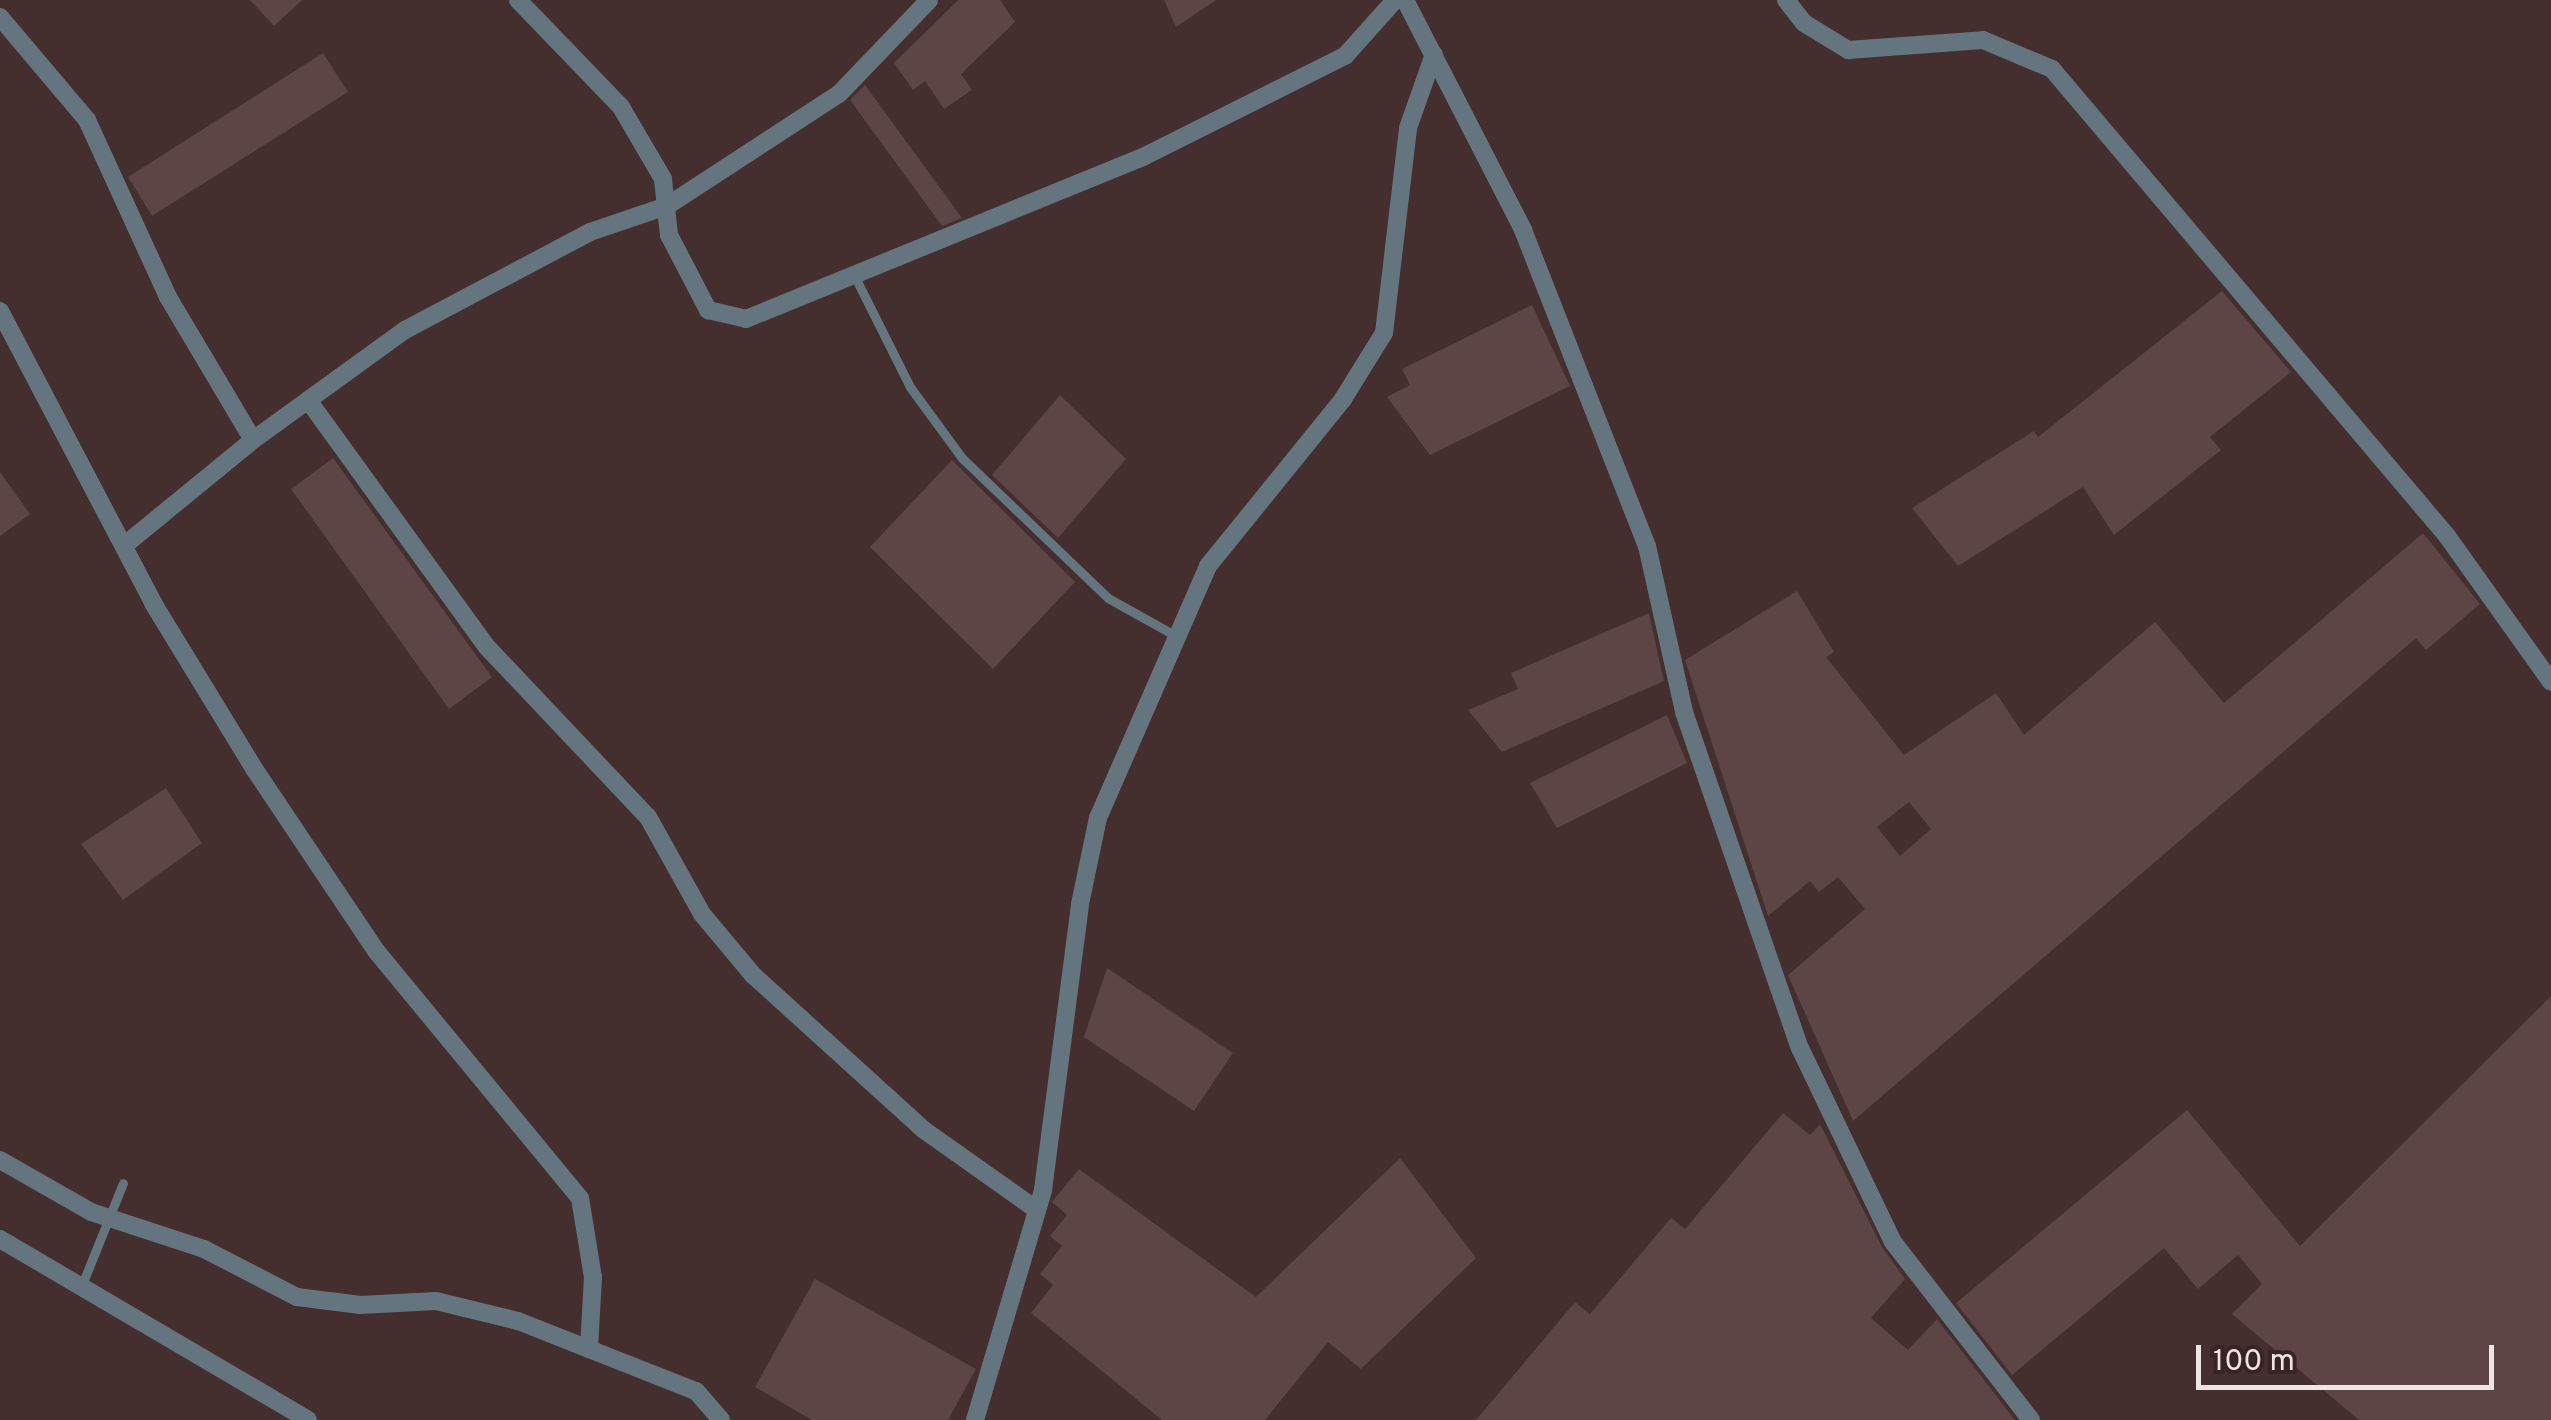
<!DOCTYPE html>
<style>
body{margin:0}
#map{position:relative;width:2551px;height:1420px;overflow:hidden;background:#442e2e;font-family:Overpass,sans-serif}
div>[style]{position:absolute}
.building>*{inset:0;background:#5c4544}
.lane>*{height:9px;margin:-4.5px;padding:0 4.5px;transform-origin:4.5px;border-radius:4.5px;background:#657580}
.street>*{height:18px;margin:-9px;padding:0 9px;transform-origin:9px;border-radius:9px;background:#657580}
span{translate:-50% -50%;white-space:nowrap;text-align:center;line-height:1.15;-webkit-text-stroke:8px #392424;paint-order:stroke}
.scale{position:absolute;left:2196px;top:1345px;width:298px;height:45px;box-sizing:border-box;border:5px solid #f2e4e3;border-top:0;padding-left:12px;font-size:30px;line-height:35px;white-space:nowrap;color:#f2e4e3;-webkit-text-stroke:8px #392424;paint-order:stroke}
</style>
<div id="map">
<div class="building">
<div style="clip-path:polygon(250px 0,302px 0,274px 26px)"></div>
<div style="clip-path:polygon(958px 0,1000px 0,1015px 22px,961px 74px,972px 90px,944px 109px,925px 81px,913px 90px,894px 63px)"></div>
<div style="clip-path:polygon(1164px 0,1216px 0,1176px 27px)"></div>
<div style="clip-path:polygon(323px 53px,348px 92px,152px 216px,128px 177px)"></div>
<div style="clip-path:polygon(865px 85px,962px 218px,942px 226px,850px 100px)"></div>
<div style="clip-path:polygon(2222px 291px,2291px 372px,2210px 437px,2221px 450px,2114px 535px,2083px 487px,1958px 566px,1912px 508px,2034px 431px,2038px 437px)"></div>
<div style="clip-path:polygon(1532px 305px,1570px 386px,1430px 455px,1387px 397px,1410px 385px,1402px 369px)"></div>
<div style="clip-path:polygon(1060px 395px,1126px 459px,1058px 538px,992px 475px)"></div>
<div style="clip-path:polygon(333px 458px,492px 677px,449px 709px,291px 489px)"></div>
<div style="clip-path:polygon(952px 460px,1075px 582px,993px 669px,870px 547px)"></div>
<div style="clip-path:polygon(0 472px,30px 514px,0 536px)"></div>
<div style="clip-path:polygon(evenodd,2423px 533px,2480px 604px,2426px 650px,2416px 638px,1853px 1121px,1788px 975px,1865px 909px,1838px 877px,1819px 892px,1810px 881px,1768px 916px,1685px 660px,1797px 591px,1834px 652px,1826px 657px,1904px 755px,1996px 693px,2024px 735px,2155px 622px,2224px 703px,2423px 533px,1909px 802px,1931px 829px,1900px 856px,1877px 827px,1909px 802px)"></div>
<div style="clip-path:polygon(1649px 613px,1664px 681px,1502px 752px,1468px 710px,1518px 689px,1511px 673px)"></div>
<div style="clip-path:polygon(1667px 715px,1687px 763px,1557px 828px,1530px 783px)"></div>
<div style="clip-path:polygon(166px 788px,202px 843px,123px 900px,81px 844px)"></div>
<div style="clip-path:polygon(1107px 968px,1233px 1053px,1194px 1111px,1084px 1037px)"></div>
<div style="clip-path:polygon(2551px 996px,2551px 1420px,2359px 1420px,2232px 1314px,2262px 1284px,2238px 1255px,2198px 1289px,2164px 1248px,2012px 1375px,1956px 1303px,2187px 1110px,2300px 1246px)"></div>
<div style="clip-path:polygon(1783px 1113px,1810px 1135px,1820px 1124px,1882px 1247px,1905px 1279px,1871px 1318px,1908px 1350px,1937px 1319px,2015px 1420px,1476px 1420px,1575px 1302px,1590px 1314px,1671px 1218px,1685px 1229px)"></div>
<div style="clip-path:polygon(1400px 1158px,1476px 1258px,1361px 1369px,1328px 1342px,1265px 1420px,1162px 1420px,1031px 1313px,1053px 1285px,1040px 1274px,1062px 1246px,1050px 1236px,1067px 1215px,1052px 1202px,1079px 1169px,1256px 1297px)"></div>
<div style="clip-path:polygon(815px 1279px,976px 1369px,948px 1420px,812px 1420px,755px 1387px)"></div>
</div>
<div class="lane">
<div style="left:855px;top:277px;width:123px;rotate:63.4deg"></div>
<div style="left:910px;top:387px;width:88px;rotate:53.8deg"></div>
<div style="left:962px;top:458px;width:202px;rotate:43.8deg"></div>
<div style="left:1108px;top:598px;width:78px;rotate:29.2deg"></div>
<div style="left:81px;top:1287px;width:112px;rotate:-68deg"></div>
</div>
<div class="street">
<div style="left:518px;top:0;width:149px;rotate:46.1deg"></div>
<div style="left:621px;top:107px;width:83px;rotate:59.7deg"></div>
<div style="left:663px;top:179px;width:56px;rotate:83.9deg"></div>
<div style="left:669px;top:235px;width:85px;rotate:62.5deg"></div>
<div style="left:708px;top:310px;width:39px;rotate:13deg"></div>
<div style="left:746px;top:319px;width:429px;rotate:-22.2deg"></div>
<div style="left:1143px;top:157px;width:226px;rotate:-26.6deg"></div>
<div style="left:1345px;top:56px;width:75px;rotate:-48.2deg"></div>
<div style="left:1405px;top:0;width:259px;rotate:62.8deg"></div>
<div style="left:1523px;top:230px;width:339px;rotate:68.6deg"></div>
<div style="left:1647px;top:546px;width:170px;rotate:77.4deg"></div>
<div style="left:1684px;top:712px;width:355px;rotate:71deg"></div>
<div style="left:1800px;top:1048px;width:215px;rotate:64.4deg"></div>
<div style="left:1893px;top:1242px;width:225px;rotate:52.2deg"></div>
<div style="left:1786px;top:0;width:29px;rotate:52deg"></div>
<div style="left:1804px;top:23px;width:52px;rotate:31.5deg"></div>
<div style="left:1848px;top:50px;width:135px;rotate:-4.2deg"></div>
<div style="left:1983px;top:40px;width:75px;rotate:22.8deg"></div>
<div style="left:2052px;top:69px;width:612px;rotate:49.77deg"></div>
<div style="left:2447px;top:536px;width:179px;rotate:54.5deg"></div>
<div style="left:0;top:17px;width:135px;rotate:49.8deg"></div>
<div style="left:87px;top:120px;width:195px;rotate:65.4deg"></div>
<div style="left:168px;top:297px;width:166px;rotate:59.3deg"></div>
<div style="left:0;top:311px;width:330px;rotate:62.3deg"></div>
<div style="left:153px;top:603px;width:196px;rotate:58.6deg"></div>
<div style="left:255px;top:770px;width:219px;rotate:56.2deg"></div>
<div style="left:377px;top:952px;width:319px;rotate:50.5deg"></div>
<div style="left:580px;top:1198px;width:80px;rotate:80.7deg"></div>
<div style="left:593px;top:1277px;width:72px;rotate:93.2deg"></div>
<div style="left:308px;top:400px;width:305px;rotate:54.1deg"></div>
<div style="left:487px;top:647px;width:234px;rotate:46.6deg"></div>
<div style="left:648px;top:817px;width:111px;rotate:60.9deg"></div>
<div style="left:702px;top:914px;width:80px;rotate:50.1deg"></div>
<div style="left:753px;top:975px;width:231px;rotate:42.2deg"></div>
<div style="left:924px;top:1130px;width:138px;rotate:35.3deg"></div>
<div style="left:126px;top:544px;width:164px;rotate:-39.3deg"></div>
<div style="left:253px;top:440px;width:188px;rotate:-35.9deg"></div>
<div style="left:405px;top:330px;width:209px;rotate:-27.9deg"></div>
<div style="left:590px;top:232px;width:81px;rotate:-18.7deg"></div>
<div style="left:667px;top:206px;width:205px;rotate:-33.1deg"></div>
<div style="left:839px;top:94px;width:130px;rotate:-46.2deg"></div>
<div style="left:0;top:1160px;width:105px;rotate:29.7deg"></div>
<div style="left:91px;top:1212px;width:119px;rotate:18.1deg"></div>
<div style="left:204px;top:1249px;width:105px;rotate:27.3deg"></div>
<div style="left:297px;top:1297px;width:64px;rotate:7.2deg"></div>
<div style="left:360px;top:1305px;width:76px;rotate:-3deg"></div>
<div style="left:436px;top:1301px;width:84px;rotate:13.7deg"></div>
<div style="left:518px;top:1321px;width:191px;rotate:21.5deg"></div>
<div style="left:696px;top:1391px;width:38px;rotate:49deg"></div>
<div style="left:0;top:1239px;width:357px;rotate:30.4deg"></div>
<div style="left:975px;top:1420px;width:240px;rotate:-73.5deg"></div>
<div style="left:1043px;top:1190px;width:288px;rotate:-82.6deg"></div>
<div style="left:1080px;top:904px;width:88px;rotate:-78.2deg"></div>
<div style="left:1098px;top:818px;width:275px;rotate:-66.4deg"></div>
<div style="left:1208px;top:566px;width:215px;rotate:-51deg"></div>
<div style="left:1343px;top:399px;width:78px;rotate:-58.2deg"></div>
<div style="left:1384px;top:333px;width:206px;rotate:-83.3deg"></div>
<div style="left:1408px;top:128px;width:78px;rotate:-70.6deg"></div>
</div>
<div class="scale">100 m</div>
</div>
